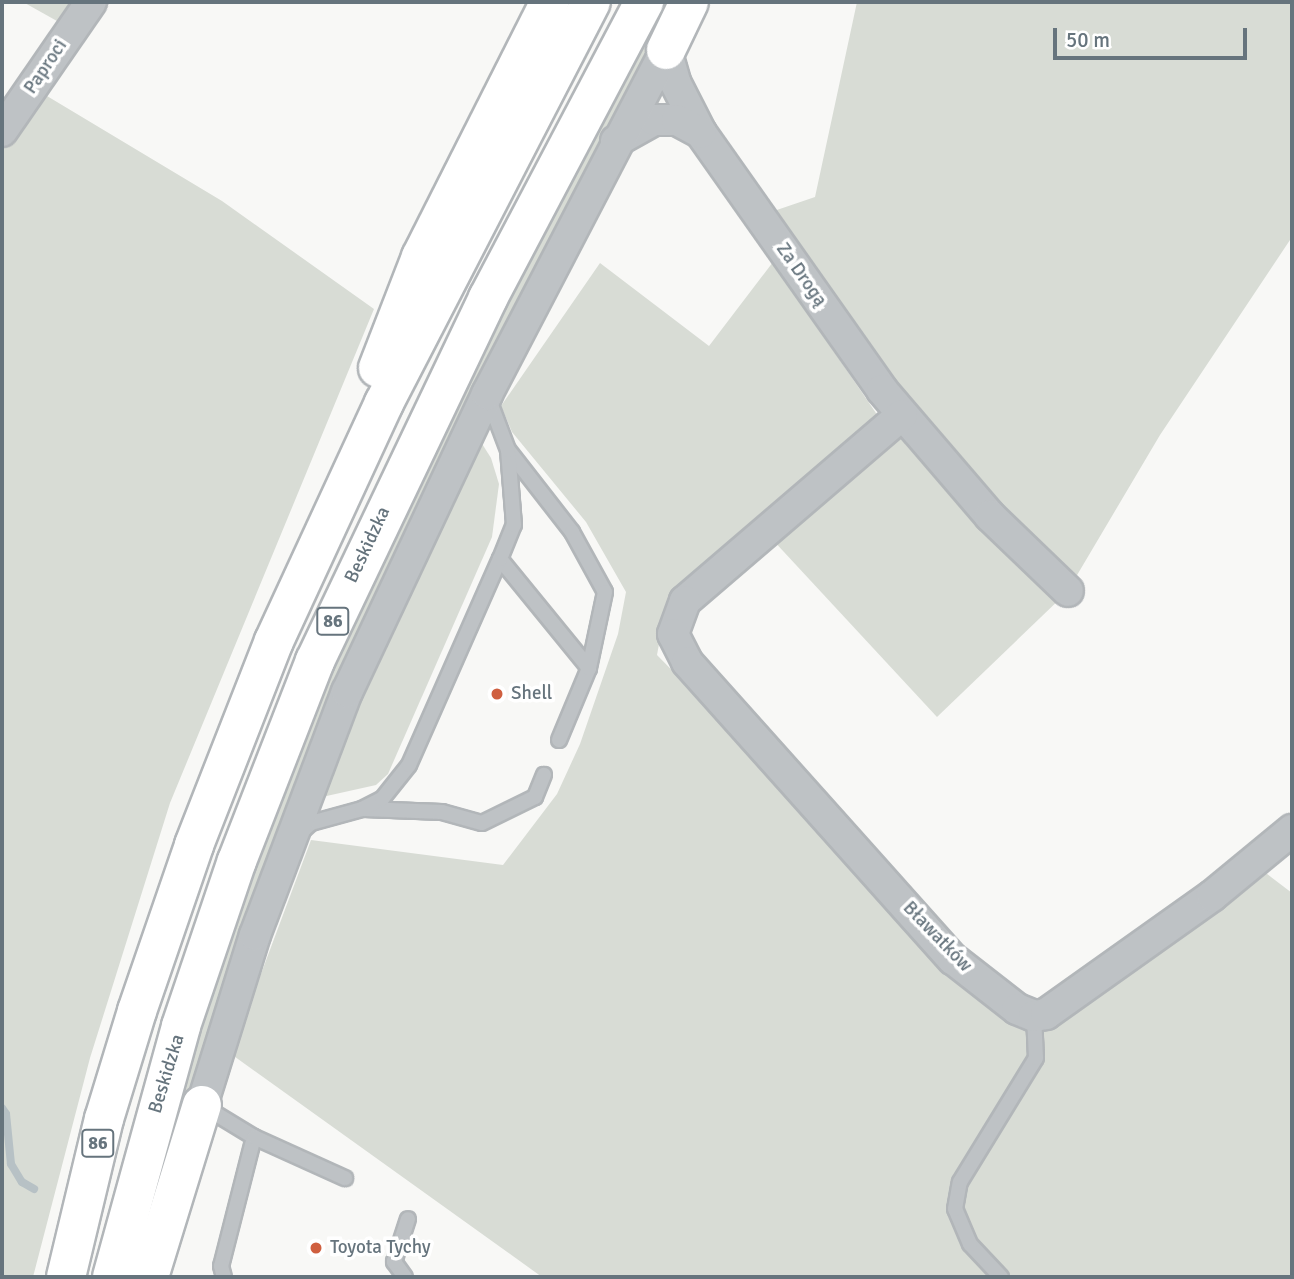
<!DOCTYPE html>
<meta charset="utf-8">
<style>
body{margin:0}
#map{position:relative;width:1294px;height:1279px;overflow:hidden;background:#f8f8f6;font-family:Signika,sans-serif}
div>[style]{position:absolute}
.green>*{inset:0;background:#d8dcd5}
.stream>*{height:8px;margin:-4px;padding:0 4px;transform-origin:4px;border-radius:4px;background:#b7c1c5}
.roads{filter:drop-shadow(2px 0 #b2b6b9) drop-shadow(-2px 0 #b2b6b9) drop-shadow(0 2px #b2b6b9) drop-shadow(0 -2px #b2b6b9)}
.lane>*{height:14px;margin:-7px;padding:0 7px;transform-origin:7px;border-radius:7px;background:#bec2c5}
.street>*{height:30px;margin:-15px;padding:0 15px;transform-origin:15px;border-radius:15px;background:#bec2c5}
.primary>*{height:38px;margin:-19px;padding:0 19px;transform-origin:19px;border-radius:19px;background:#fff}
.dots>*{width:19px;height:19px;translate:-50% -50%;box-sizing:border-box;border:4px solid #fff;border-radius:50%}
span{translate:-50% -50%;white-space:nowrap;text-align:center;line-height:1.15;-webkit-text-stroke:7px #fff;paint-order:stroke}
.shield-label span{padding:2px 5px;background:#fff;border:2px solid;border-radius:5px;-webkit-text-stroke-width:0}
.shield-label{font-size:18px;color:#66747d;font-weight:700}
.street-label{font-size:19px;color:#66747d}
.poi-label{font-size:19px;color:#66747d}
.left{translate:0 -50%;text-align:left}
.frame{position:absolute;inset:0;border:4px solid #66747d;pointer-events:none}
.scale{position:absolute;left:1053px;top:28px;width:194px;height:32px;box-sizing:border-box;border:4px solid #66747d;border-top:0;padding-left:9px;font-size:21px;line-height:24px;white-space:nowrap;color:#66747d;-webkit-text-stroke:5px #fff;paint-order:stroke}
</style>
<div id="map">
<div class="green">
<div style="clip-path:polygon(23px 2px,78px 2px,57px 21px)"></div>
<div style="clip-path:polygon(662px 2px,678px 2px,477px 398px,177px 1162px,148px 1199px,193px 1044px,249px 882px,361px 600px,512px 290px)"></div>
<div style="clip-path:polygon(857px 2px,1292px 2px,1292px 237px,1160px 435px,1070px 587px,965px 484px,765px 214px,815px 197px)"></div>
<div style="clip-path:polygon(42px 93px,222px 201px,374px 309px,170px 803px,90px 1058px,33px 1277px,2px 1277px,2px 116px)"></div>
<div style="clip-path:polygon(773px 262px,880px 419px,666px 606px,657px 655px,1016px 1020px,1262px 870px,1292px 893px,1292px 1277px,542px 1277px,231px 1054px,311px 840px,503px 865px,557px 794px,580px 744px,618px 634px,626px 592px,586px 522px,512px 432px,501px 406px,600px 263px,709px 346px)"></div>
<div style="clip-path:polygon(904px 427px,1064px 595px,937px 717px,771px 538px)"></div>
<div style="clip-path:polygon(479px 439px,491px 458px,499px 484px,492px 537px,388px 774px,376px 785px,322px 797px,392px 627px)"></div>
</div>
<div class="stream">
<div style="left:2px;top:1108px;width:7px;rotate:56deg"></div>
<div style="left:6px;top:1114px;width:50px;rotate:84.3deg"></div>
<div style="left:11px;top:1164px;width:21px;rotate:59deg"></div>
<div style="left:22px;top:1182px;width:14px;rotate:30deg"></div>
</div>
<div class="roads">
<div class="lane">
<div style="left:509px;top:451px;width:103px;rotate:52.1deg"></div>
<div style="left:572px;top:532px;width:68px;rotate:61.2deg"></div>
<div style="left:605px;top:592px;width:78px;rotate:101.9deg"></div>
<div style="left:589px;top:668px;width:78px;rotate:112.6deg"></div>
<div style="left:500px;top:559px;width:141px;rotate:50.8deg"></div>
<div style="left:364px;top:809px;width:78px;rotate:2.2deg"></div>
<div style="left:442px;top:812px;width:41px;rotate:15.4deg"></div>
<div style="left:482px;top:823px;width:59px;rotate:-26.1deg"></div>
<div style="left:535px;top:797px;width:24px;rotate:-68deg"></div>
<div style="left:301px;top:832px;width:13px;rotate:-42deg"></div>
<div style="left:311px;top:823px;width:53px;rotate:-15.4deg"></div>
<div style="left:362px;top:809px;width:22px;rotate:-27deg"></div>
<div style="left:382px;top:799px;width:43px;rotate:-51.5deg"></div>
<div style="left:409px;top:765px;width:225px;rotate:-66.2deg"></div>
<div style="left:500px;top:559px;width:37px;rotate:-68deg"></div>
<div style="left:514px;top:525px;width:75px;rotate:-94.6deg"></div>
<div style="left:508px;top:450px;width:57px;rotate:-110.7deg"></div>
<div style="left:203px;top:1106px;width:60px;rotate:31.3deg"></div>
<div style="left:254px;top:1137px;width:133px;rotate:104.3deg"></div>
<div style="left:221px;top:1266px;width:11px;rotate:75deg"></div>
<div style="left:254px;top:1137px;width:100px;rotate:24.3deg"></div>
<div style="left:405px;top:1277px;width:19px;rotate:-126deg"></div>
<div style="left:394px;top:1262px;width:45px;rotate:-72deg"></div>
<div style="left:1001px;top:1277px;width:45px;rotate:-133.2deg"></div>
<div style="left:970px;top:1244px;width:38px;rotate:-113deg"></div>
<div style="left:955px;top:1209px;width:27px;rotate:-80deg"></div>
<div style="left:960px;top:1182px;width:145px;rotate:-58.5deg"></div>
<div style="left:1036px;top:1058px;width:42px;rotate:-92.7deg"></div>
</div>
<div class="street">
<div style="left:666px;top:50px;width:33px;rotate:74deg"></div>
<div style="left:675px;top:82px;width:57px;rotate:63deg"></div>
<div style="left:701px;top:133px;width:314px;rotate:54.8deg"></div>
<div style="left:882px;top:390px;width:166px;rotate:49.4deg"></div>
<div style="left:990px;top:516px;width:108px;rotate:43.9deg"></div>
<div style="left:2px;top:131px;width:157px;rotate:-55.4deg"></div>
<div style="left:616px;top:141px;width:43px;rotate:-28.9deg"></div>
<div style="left:654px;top:120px;width:23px"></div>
<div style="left:677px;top:120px;width:27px;rotate:28deg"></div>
<div style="left:902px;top:415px;width:286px;rotate:139.4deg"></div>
<div style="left:685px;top:601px;width:35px;rotate:110deg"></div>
<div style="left:673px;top:634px;width:31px;rotate:63deg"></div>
<div style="left:687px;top:662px;width:399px;rotate:48.2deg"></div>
<div style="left:953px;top:959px;width:81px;rotate:38deg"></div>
<div style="left:1017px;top:1009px;width:18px;rotate:22deg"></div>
<div style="left:1034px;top:1016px;width:12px;rotate:-9deg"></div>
<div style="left:1046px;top:1014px;width:204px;rotate:-35.4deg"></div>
<div style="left:1212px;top:896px;width:104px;rotate:-39.5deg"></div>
<div style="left:202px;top:1105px;width:178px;rotate:-72.7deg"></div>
<div style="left:255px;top:935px;width:260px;rotate:-69.3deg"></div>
<div style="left:347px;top:692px;width:329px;rotate:-64.8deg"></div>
<div style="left:487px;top:394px;width:388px;rotate:-62.5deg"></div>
</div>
<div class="primary">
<div style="left:666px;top:50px;width:53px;rotate:-64.4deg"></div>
<div style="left:378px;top:368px;width:119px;rotate:-68.8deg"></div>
<div style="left:421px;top:257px;width:286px;rotate:-63.2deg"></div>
<div style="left:66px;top:1277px;width:163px;rotate:-76.5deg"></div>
<div style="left:104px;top:1119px;width:113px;rotate:-73deg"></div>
<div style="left:137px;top:1011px;width:176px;rotate:-71deg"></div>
<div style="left:194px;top:845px;width:219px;rotate:-68.6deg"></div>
<div style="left:274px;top:641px;width:262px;rotate:-65.2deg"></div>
<div style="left:384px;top:403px;width:451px;rotate:-62.7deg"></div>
<div style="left:112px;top:1277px;width:260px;rotate:-74.6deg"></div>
<div style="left:181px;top:1026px;width:174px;rotate:-71.3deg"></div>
<div style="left:237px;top:861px;width:215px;rotate:-68.7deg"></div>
<div style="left:315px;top:661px;width:402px;rotate:-64.5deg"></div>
<div style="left:488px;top:298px;width:335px;rotate:-62.2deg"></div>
<div style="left:149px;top:1277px;width:180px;rotate:-72.9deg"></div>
</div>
</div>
<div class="dots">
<div style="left:497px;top:694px;background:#cf5f3f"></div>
<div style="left:316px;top:1248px;background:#cf5f3f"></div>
</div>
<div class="shield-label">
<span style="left:333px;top:621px">86</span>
<span style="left:98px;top:1143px">86</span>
</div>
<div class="street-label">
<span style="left:46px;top:67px;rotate:-56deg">Paproci</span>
<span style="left:801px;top:275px;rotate:55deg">Za Drogą</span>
<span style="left:368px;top:545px;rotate:-65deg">Beskidzka</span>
<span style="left:937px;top:937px;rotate:46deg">Bławatków</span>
<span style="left:167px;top:1074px;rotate:-73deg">Beskidzka</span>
</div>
<div class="poi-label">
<span class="left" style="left:511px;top:694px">Shell</span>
<span class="left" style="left:330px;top:1248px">Toyota Tychy</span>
</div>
<div class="frame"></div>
<div class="scale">50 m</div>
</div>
